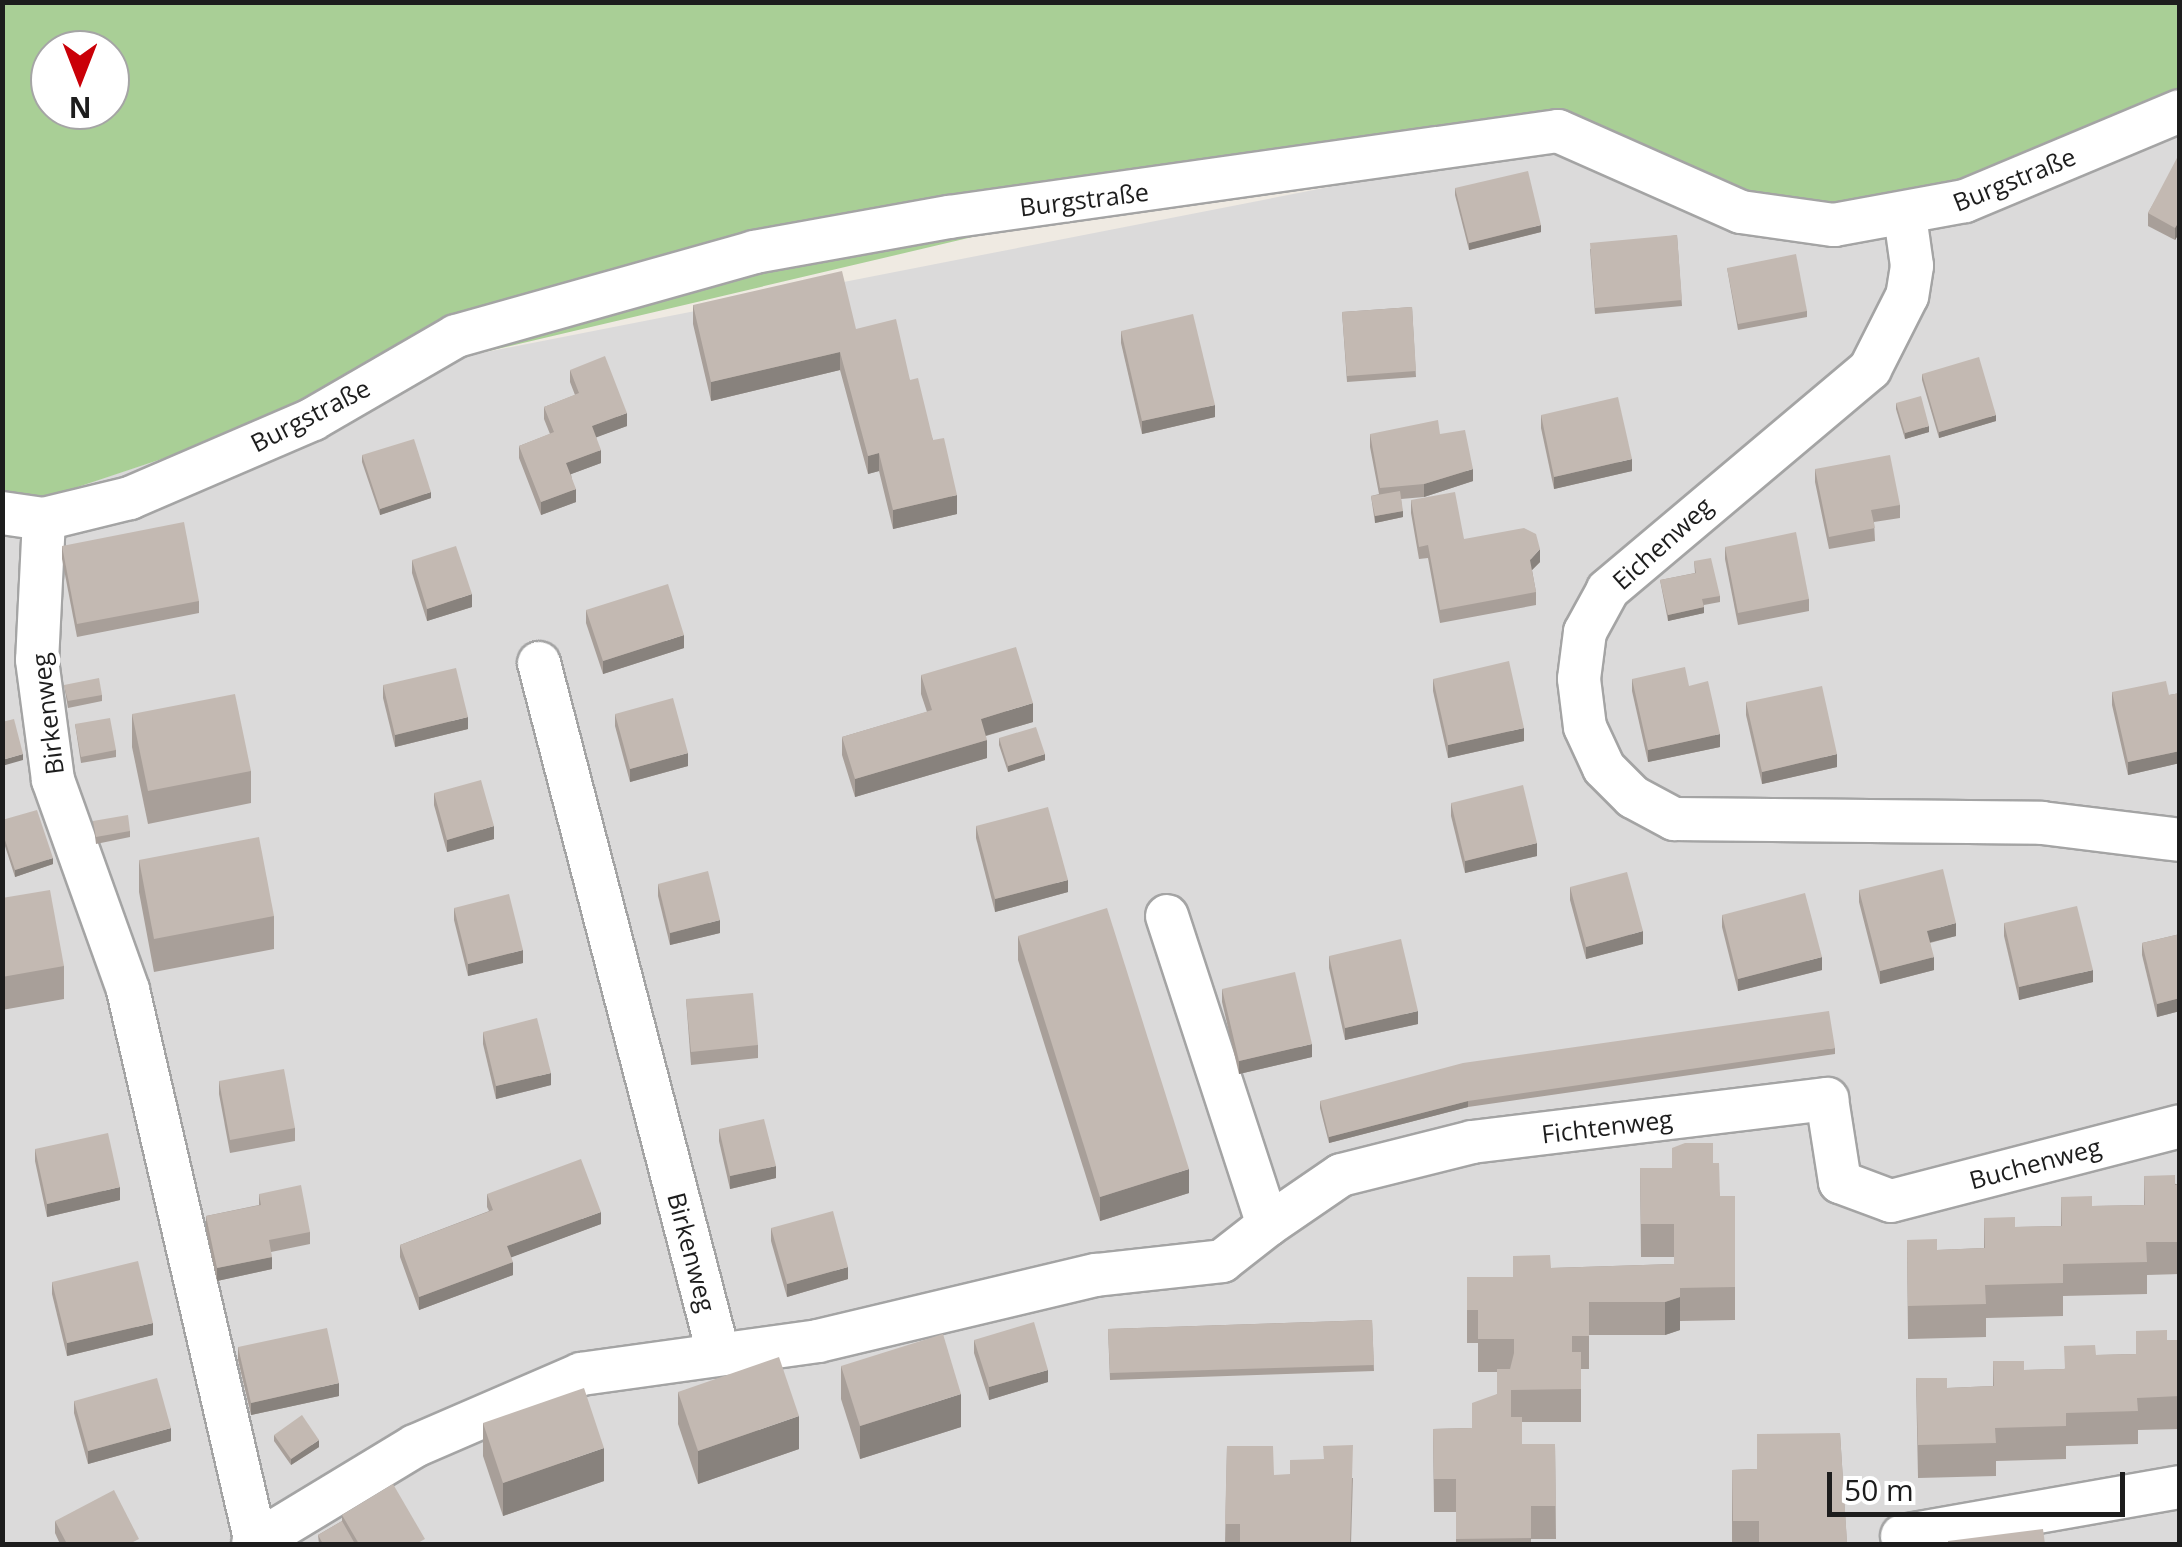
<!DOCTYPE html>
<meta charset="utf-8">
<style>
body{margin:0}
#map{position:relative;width:2182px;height:1547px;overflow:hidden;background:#efeae2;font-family:"Open Sans",sans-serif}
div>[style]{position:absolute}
.residential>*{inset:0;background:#dbdada}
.forest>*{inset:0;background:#a9cf96}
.roads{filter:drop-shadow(2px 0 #a4a4a4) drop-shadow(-2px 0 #a4a4a4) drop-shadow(0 2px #a4a4a4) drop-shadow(0 -2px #a4a4a4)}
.minor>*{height:42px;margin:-21px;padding:0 21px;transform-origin:21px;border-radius:21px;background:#fff}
.wall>*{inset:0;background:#a89f99}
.shaded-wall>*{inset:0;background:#88827d}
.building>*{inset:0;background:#c3b9b2}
span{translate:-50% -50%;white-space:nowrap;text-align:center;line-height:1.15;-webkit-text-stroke:9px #fff;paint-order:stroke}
.street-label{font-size:25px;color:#1d1d1d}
.frame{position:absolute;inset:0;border:5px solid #1d1d1d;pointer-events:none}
.north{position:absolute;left:30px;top:30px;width:100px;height:100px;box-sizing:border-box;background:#fff;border:2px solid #a5a5a5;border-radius:50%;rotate:180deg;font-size:28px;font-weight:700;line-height:40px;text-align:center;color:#1d1d1d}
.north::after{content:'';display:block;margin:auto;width:35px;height:45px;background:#ca0008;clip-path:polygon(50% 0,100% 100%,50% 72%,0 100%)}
.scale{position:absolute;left:1827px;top:1472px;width:298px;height:45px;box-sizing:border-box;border:5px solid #1d1d1d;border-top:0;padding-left:12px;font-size:30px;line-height:35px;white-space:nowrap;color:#1d1d1d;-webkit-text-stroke:8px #fff;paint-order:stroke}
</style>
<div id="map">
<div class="residential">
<div style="clip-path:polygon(2179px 88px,2179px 1544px,3px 1544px,2px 512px,476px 354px,1564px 141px,1995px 181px)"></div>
</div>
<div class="forest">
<div style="clip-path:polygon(evenodd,2179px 2px,2180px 88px,1995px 181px,1860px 206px,1747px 196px,1580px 118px,1380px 141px,476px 354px,3px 512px,2px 3px,2179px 2px,50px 50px,110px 50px,110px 110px,50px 110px,50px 50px)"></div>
</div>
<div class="roads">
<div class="minor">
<div style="left:1905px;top:216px;width:50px;rotate:82deg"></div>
<div style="left:1912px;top:266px;width:30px;rotate:99deg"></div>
<div style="left:1907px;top:296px;width:82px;rotate:116.9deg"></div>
<div style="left:1870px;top:369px;width:343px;rotate:139.9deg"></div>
<div style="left:1608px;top:590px;width:48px;rotate:118.7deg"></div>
<div style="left:1585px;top:632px;width:47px;rotate:97.3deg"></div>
<div style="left:1579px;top:679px;width:48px;rotate:82.9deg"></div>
<div style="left:1585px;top:727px;width:45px;rotate:65.1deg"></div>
<div style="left:1604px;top:768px;width:41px;rotate:45deg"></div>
<div style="left:1633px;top:797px;width:47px;rotate:28.2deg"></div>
<div style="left:1674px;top:819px;width:368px;rotate:0.6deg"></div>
<div style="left:2042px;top:823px;width:139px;rotate:7deg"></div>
<div style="left:2px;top:513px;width:42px;rotate:8.1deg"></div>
<div style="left:44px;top:519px;width:89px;rotate:-13.7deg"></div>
<div style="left:130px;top:498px;width:199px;rotate:-23.3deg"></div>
<div style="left:313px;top:419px;width:165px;rotate:-30.1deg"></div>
<div style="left:456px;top:336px;width:310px;rotate:-15.7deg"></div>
<div style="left:754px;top:252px;width:198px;rotate:-10.2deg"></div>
<div style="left:949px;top:217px;width:615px;rotate:-8.04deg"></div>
<div style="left:1558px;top:131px;width:200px;rotate:23.9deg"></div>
<div style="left:1741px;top:212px;width:94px;rotate:8deg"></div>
<div style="left:1834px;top:225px;width:133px;rotate:-10.4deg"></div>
<div style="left:1965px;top:201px;width:233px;rotate:-22.7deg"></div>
<div style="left:44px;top:519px;width:141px;rotate:92.8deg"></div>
<div style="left:37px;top:660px;width:121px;rotate:82.4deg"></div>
<div style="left:53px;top:780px;width:223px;rotate:70.3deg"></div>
<div style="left:128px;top:990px;width:568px;rotate:76.97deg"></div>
<div style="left:539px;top:663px;width:712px;rotate:75.44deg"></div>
<div style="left:1268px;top:1225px;width:88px;rotate:-34.4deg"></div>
<div style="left:1341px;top:1175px;width:135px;rotate:-14.1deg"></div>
<div style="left:1472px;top:1142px;width:358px;rotate:-6.9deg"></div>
<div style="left:1827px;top:1099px;width:84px;rotate:81.1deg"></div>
<div style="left:1840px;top:1182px;width:54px;rotate:20.4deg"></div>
<div style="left:1891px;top:1201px;width:299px;rotate:-14.5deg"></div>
<div style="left:1902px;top:1536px;width:282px;rotate:-10deg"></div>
<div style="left:253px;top:1544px;width:189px;rotate:-31.2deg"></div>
<div style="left:415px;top:1446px;width:181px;rotate:-23.4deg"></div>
<div style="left:581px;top:1374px;width:239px;rotate:-7.9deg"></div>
<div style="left:818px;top:1341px;width:286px;rotate:-13.4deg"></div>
<div style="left:1096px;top:1275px;width:127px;rotate:-6.3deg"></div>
<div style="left:1222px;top:1261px;width:58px;rotate:-38deg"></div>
<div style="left:1268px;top:1225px;width:325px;rotate:-108.1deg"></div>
</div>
</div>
<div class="wall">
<div style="clip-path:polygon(2180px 157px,2180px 232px,2175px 240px,2148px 226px,2148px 213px)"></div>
<div style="clip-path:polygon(1455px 188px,1541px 232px,1469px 250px,1455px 195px)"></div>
<div style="clip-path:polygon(1677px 235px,1682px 306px,1595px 314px,1590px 249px)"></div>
<div style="clip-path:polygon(1727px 268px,1807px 311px,1807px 317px,1738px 330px)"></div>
<div style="clip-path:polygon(693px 305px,856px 329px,910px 380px,933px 440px,957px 514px,893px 529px,879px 471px,868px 474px,840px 370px,711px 401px,693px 324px)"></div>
<div style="clip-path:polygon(1412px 307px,1416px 377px,1347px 382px,1342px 312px)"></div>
<div style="clip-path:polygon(1121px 331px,1215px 417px,1142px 434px,1121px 343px)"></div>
<div style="clip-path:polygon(570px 370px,627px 426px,596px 437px,601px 463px,571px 474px,576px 502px,541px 515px,519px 458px,519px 446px,550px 434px,544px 419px,544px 407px,575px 395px,570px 382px)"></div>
<div style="clip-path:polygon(1922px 374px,1996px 421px,1939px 438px,1922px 380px)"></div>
<div style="clip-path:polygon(1896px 403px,1929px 432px,1905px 439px,1896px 409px)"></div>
<div style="clip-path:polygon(1541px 415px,1632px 471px,1554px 489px,1541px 428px)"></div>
<div style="clip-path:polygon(1370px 434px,1440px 434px,1473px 481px,1424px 497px,1401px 499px,1403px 517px,1375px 523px,1371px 496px,1379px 494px,1370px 447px)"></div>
<div style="clip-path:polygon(362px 455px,431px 498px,380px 515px,362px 462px)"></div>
<div style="clip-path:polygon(1815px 469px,1900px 505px,1900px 518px,1874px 522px,1875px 541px,1829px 549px,1815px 482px)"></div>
<div style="clip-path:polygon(1411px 500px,1464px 539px,1540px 562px,1532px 570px,1536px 592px,1536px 605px,1440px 623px,1428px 558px,1419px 559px,1411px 513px)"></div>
<div style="clip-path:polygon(62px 546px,199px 601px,199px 613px,77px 637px,62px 559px)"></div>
<div style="clip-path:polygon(1725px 547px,1809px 599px,1809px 611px,1738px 625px,1725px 559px)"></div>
<div style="clip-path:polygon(412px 560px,472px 607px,427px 621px,412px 573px)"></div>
<div style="clip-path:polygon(1694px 561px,1720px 596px,1720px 602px,1704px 605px,1704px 613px,1668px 621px,1660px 580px,1695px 573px)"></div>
<div style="clip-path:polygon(586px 610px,684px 648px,603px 674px,586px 623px)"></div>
<div style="clip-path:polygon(921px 675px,1033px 722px,986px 736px,987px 758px,855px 797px,842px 755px,842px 737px,927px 712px,921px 694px)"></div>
<div style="clip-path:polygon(1433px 679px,1524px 741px,1448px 758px,1433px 691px)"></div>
<div style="clip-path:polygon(1632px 679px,1689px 686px,1720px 747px,1648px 762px,1632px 691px)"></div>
<div style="clip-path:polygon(64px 685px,102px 695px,102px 701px,68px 708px)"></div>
<div style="clip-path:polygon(383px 685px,468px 729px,395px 747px,383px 698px)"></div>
<div style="clip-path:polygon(2112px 692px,2169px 695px,2180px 693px,2180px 763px,2128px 775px,2112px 705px)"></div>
<div style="clip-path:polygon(1746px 702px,1837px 767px,1762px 784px,1746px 715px)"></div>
<div style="clip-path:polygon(132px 714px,251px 771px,251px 803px,148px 824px,132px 747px)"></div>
<div style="clip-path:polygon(615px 714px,688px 766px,630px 782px,615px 726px)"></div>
<div style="clip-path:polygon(75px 724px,116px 750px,116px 757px,81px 763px)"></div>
<div style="clip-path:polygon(999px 738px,1045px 760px,1008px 772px,999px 745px)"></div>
<div style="clip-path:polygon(434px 793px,494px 839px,447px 852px,434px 805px)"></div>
<div style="clip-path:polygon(1451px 803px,1537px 856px,1465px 873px,1451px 816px)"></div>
<div style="clip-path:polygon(2px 820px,53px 864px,15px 877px,4px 843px,2px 843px)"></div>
<div style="clip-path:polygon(93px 821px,130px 831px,130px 837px,96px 844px)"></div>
<div style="clip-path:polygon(976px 826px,1068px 892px,995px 912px,976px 838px)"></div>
<div style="clip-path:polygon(139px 860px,274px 916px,274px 949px,154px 972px,139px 892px)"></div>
<div style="clip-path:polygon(658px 884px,720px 933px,670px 945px,658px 896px)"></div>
<div style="clip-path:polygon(1570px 887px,1643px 944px,1586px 959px,1570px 900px)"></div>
<div style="clip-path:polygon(1859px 890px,1956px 936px,1930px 943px,1934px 970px,1880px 984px,1859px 902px)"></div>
<div style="clip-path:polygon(2px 898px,64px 966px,64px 999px,2px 1010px)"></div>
<div style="clip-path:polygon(454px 908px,523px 963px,468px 976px,454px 920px)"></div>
<div style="clip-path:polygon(1722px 915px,1822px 970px,1738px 991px,1722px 927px)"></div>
<div style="clip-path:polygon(2004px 923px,2093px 982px,2019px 1000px,2004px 936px)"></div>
<div style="clip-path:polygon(2180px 934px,2180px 1011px,2157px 1017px,2142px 955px,2142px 943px)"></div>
<div style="clip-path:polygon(1018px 936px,1189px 1193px,1100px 1221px,1018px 960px)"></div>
<div style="clip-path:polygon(1329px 956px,1418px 1024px,1345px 1040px,1329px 968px)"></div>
<div style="clip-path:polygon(1222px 989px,1312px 1057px,1239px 1074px,1222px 1002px)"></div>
<div style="clip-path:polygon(686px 999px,758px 1045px,758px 1058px,691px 1065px)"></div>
<div style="clip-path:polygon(483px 1032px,551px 1085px,496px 1099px,483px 1044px)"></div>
<div style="clip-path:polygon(1835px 1048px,1835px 1054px,1468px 1107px,1329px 1143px,1320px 1108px,1320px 1101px)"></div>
<div style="clip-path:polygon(219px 1081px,295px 1128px,295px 1141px,230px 1153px,219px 1094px)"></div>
<div style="clip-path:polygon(719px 1129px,776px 1178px,730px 1189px,719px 1141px)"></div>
<div style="clip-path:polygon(35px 1149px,120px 1200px,47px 1217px,35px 1161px)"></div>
<div style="clip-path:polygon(1713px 1163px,1720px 1196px,1735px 1196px,1735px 1320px,1680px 1321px,1680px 1330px,1665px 1335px,1589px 1335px,1589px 1369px,1581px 1369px,1581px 1422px,1522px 1422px,1522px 1444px,1555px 1444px,1556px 1539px,1531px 1539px,1531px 1544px,1456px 1544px,1456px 1512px,1434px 1512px,1433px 1429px,1472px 1428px,1497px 1394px,1497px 1372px,1478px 1372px,1478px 1343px,1467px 1343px,1467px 1277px,1513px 1277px,1551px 1268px,1674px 1264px,1674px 1257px,1641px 1257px,1640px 1168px,1672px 1168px)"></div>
<div style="clip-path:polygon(2144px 1176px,2180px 1185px,2180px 1274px,2147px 1275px,2147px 1294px,2063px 1296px,2063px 1316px,1986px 1318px,1986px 1337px,1908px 1339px,1907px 1240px,1937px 1250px,1984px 1248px,1984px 1218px,2015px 1227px,2061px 1226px,2061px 1197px,2092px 1206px,2144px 1205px)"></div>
<div style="clip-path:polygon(259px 1194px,310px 1232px,310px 1244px,271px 1252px,272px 1269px,217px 1281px,206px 1228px,206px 1216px,259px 1205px)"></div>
<div style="clip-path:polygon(487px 1194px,601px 1224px,511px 1257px,513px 1275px,419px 1310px,400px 1257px,400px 1245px,489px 1211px,487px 1207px)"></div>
<div style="clip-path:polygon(771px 1228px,848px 1279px,787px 1297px,771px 1241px)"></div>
<div style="clip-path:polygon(52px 1282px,153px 1335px,67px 1356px,52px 1294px)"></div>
<div style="clip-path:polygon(1372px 1320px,1374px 1371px,1110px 1380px,1108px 1329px)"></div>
<div style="clip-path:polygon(974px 1340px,1048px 1382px,989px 1400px,974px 1353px)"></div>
<div style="clip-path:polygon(2167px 1340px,2180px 1340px,2180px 1429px,2138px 1430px,2138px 1444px,2066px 1446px,2066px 1459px,1996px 1461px,1996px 1476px,1918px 1478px,1916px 1378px,1947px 1388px,1993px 1386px,1993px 1361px,2024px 1370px,2064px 1369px,2096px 1355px,2136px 1354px)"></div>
<div style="clip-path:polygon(238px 1347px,339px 1396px,251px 1415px,238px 1360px)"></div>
<div style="clip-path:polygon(841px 1366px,961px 1427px,860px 1459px,841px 1399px)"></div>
<div style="clip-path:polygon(678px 1392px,799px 1449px,698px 1484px,678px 1424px)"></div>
<div style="clip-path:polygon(74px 1401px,171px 1441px,88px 1464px,74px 1413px)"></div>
<div style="clip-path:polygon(483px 1423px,604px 1481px,503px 1516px,483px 1456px)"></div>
<div style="clip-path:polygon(1840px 1433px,1847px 1544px,1732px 1544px,1732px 1470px,1757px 1469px)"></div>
<div style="clip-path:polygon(274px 1435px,319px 1447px,291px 1465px,274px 1441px)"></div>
<div style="clip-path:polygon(1227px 1446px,1274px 1475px,1353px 1478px,1351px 1544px,1225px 1544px)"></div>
<div style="clip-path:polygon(342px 1515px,425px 1544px,319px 1544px,318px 1535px,342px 1521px)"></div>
<div style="clip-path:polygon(55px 1521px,139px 1544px,60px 1544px,55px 1533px)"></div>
</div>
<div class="shaded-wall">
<div style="clip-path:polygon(2180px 220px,2180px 232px,2175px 240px,2175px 228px)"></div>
<div style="clip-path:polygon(1541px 225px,1541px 232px,1469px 250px,1469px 243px)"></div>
<div style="clip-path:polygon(840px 352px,840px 370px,711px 401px,711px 382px)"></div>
<div style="clip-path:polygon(1215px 405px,1215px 417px,1142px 434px,1142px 421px)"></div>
<div style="clip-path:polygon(627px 413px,627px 426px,592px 439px,592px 426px)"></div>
<div style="clip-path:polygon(1996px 415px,1996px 421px,1939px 438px,1939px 432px)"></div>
<div style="clip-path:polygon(1929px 426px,1929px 432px,1905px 439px,1905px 433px)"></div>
<div style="clip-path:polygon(601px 450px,601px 463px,566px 476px,566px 463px)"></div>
<div style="clip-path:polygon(879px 453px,879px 471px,868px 474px,868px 456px)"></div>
<div style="clip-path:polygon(1632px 459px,1632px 471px,1554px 489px,1554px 477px)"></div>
<div style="clip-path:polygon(1473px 469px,1473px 481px,1424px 497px,1424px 484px)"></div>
<div style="clip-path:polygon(576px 489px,576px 502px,541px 515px,541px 502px)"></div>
<div style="clip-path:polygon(431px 492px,431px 498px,380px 515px,380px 509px)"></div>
<div style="clip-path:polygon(957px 495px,957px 514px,893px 529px,893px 510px)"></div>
<div style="clip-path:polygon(1403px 511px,1403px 517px,1375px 523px,1375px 516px)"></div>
<div style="clip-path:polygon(1540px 549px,1540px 562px,1530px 572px,1530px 560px)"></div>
<div style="clip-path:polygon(472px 594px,472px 607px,427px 621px,427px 609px)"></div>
<div style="clip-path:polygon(1704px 607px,1704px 613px,1668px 621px,1668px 615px)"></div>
<div style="clip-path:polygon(684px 635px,684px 648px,603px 674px,603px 661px)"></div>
<div style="clip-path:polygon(1033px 703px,1033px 722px,981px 737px,981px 719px)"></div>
<div style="clip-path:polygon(468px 717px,468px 729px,395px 747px,395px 735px)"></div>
<div style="clip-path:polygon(1524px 728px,1524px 741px,1448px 758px,1448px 745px)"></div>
<div style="clip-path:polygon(1720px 734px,1720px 747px,1648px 762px,1648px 750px)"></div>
<div style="clip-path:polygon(987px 740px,987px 758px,855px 797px,855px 779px)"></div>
<div style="clip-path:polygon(2180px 751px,2180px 763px,2128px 775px,2128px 762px)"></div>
<div style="clip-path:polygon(688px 753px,688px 766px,630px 782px,630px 769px)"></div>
<div style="clip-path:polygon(23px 754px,23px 760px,2px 766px,2px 760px)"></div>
<div style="clip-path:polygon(1045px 754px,1045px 760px,1008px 772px,1008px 766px)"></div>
<div style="clip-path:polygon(1837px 754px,1837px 767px,1762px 784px,1762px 772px)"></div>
<div style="clip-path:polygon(494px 826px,494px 839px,447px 852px,447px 840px)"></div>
<div style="clip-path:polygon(1537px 843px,1537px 856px,1465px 873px,1465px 861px)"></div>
<div style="clip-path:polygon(53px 858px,53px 864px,15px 877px,15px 870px)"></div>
<div style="clip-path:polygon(1068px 880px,1068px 892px,995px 912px,995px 899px)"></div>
<div style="clip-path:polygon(720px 920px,720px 933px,670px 945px,670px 933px)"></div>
<div style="clip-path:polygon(1956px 923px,1956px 936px,1927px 943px,1927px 931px)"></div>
<div style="clip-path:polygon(1643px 931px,1643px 944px,1586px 959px,1586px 947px)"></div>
<div style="clip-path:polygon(523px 950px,523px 963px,468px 976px,468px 964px)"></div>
<div style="clip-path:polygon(1822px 957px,1822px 970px,1738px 991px,1738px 979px)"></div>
<div style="clip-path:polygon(1934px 957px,1934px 970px,1880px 984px,1880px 971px)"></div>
<div style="clip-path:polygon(2093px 970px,2093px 982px,2019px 1000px,2019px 987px)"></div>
<div style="clip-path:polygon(2180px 998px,2180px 1011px,2157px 1017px,2157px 1004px)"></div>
<div style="clip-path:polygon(1418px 1011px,1418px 1024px,1345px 1040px,1345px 1028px)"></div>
<div style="clip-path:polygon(1312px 1044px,1312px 1057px,1239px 1074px,1239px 1061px)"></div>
<div style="clip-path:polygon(551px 1073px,551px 1085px,496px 1099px,496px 1086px)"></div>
<div style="clip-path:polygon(1468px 1101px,1468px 1107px,1329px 1143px,1329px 1137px)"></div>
<div style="clip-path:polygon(776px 1166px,776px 1178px,730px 1189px,730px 1176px)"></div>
<div style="clip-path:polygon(1189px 1169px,1189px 1193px,1100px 1221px,1100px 1197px)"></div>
<div style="clip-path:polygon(120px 1187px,120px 1200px,47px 1217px,47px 1204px)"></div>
<div style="clip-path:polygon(601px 1212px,601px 1224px,507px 1259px,507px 1246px)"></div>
<div style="clip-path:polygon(272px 1257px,272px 1269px,217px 1281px,217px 1268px)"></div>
<div style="clip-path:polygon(513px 1262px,513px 1275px,419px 1310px,419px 1297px)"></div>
<div style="clip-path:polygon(848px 1267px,848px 1279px,787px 1297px,787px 1284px)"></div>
<div style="clip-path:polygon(1680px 1297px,1680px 1330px,1665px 1335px,1665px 1302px)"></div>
<div style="clip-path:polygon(153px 1323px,153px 1335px,67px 1356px,67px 1343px)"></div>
<div style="clip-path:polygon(1048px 1370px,1048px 1382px,989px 1400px,989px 1387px)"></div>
<div style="clip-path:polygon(339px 1383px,339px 1396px,251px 1415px,251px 1403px)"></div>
<div style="clip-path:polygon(961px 1394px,961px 1427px,860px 1459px,860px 1426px)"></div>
<div style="clip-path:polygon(799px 1416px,799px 1449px,698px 1484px,698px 1451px)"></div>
<div style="clip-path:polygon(171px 1428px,171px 1441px,88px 1464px,88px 1451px)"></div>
<div style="clip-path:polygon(319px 1440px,319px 1447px,291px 1465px,291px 1459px)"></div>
<div style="clip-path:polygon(604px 1448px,604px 1481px,503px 1516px,503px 1483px)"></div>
</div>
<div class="building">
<div style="clip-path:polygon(2178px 156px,2180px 157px,2180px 220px,2175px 228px,2148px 213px)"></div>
<div style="clip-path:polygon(1528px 171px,1541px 225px,1469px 243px,1455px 188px)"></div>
<div style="clip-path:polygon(1677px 235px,1682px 300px,1595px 308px,1590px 243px)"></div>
<div style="clip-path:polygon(1796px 254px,1807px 311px,1738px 324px,1727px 268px)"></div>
<div style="clip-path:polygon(842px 271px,856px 329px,896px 319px,910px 380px,918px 378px,933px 440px,944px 438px,957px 495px,893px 510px,879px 453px,868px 456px,840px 352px,711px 382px,693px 305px)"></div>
<div style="clip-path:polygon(1412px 307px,1416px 371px,1347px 376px,1342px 312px)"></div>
<div style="clip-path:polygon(1193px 314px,1215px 405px,1142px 421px,1121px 331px)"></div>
<div style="clip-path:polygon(605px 356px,627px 413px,592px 426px,601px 450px,566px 463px,576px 489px,541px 502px,519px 446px,554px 432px,544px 407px,579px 393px,570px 370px)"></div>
<div style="clip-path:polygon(1979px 357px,1996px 415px,1939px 432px,1922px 374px)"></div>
<div style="clip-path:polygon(1921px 396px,1929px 426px,1905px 433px,1896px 403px)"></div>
<div style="clip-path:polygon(1618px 397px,1632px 459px,1554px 477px,1541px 415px)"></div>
<div style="clip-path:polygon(1438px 420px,1440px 434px,1465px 430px,1473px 469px,1424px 484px,1380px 488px,1370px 434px)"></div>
<div style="clip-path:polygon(414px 439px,431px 492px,380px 509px,362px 455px)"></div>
<div style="clip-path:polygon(1890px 455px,1900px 505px,1871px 510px,1875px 528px,1829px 537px,1815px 469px)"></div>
<div style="clip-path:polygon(1400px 491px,1403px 511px,1375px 516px,1371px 496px)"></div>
<div style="clip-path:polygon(1455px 492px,1464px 539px,1524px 528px,1536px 534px,1540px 549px,1530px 560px,1536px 592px,1440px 610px,1428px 545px,1419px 547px,1411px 500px)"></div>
<div style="clip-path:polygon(184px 522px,199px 601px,77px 624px,62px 546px)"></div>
<div style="clip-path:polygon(1796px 532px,1809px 599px,1738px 613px,1725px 547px)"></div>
<div style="clip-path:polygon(456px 546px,472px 594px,427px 609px,412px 560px)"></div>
<div style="clip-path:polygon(1711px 558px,1720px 596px,1702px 599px,1704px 607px,1668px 615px,1660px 580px,1696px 573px,1694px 561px)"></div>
<div style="clip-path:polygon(668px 584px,684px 635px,603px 661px,586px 610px)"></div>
<div style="clip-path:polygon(1016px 647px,1033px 703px,981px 719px,987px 740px,855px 779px,842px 737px,932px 710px,921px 675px)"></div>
<div style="clip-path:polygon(1509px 661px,1524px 728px,1448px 745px,1433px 679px)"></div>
<div style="clip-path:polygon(1685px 667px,1689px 686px,1708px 681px,1720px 734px,1648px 750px,1632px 679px)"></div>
<div style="clip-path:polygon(456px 668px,468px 717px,395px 735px,383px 685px)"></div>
<div style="clip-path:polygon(99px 678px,102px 695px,68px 701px,64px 685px)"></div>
<div style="clip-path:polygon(2166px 681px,2169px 695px,2180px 693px,2180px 751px,2128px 762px,2112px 692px)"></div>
<div style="clip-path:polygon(1822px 686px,1837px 754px,1762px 772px,1746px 702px)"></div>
<div style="clip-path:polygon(235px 694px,251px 771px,148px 791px,132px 714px)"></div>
<div style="clip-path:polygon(673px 698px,688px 753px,630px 769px,615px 714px)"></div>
<div style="clip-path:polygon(110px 718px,116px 750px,81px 757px,75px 724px)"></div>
<div style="clip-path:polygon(14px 719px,23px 754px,2px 760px,2px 722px)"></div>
<div style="clip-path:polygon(1036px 727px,1045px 754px,1008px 766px,999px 738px)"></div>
<div style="clip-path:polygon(481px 780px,494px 826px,447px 840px,434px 793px)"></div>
<div style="clip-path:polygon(1523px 785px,1537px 843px,1465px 861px,1451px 803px)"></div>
<div style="clip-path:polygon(1048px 807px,1068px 880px,995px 899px,976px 826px)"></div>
<div style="clip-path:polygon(37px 810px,53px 858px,15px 870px,4px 837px,2px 837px,2px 820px)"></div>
<div style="clip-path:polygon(128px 815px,130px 831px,96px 837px,93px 821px)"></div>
<div style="clip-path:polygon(259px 837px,274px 916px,154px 939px,139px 860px)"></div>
<div style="clip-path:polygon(1943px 869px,1956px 923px,1927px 931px,1934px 957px,1880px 971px,1859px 890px)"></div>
<div style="clip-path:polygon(708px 871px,720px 920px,670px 933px,658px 884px)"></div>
<div style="clip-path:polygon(1627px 872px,1643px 931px,1586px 947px,1570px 887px)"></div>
<div style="clip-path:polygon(50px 890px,64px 966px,2px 977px,2px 898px)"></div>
<div style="clip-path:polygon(1805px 893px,1822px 957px,1738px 979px,1722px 915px)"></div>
<div style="clip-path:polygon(509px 894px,523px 950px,468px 964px,454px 908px)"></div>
<div style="clip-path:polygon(2077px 906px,2093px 970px,2019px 987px,2004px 923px)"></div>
<div style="clip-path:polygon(1107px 908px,1189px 1169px,1100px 1197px,1018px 936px)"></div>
<div style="clip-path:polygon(2180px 934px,2180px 998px,2157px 1004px,2142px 943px)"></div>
<div style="clip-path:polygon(1401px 939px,1418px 1011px,1345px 1028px,1329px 956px)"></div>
<div style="clip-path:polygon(1295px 972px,1312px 1044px,1239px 1061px,1222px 989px)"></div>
<div style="clip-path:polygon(753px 993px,758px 1045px,691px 1052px,686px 999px)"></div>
<div style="clip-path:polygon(1829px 1011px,1835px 1048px,1468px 1101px,1329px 1137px,1320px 1101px,1463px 1063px)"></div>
<div style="clip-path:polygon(537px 1018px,551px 1073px,496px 1086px,483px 1032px)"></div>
<div style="clip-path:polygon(284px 1069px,295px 1128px,230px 1140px,219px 1081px)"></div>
<div style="clip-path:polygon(764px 1119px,776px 1166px,730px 1176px,719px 1129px)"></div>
<div style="clip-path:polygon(108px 1133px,120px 1187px,47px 1204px,35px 1149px)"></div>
<div style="clip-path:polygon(1685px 1143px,1713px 1143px,1713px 1163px,1719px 1163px,1720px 1196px,1735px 1196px,1735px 1287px,1680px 1288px,1680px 1297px,1665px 1302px,1589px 1302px,1589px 1336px,1572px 1336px,1572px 1352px,1581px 1352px,1581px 1389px,1511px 1390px,1511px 1417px,1522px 1417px,1522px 1444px,1555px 1444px,1556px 1506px,1531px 1506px,1531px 1538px,1456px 1539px,1456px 1479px,1434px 1479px,1433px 1429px,1472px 1428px,1472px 1403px,1497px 1394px,1497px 1369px,1510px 1369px,1514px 1353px,1514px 1339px,1478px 1339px,1478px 1310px,1467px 1310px,1467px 1277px,1513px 1277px,1513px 1256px,1550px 1255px,1551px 1268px,1674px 1264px,1674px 1224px,1641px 1224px,1640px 1168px,1672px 1168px,1672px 1148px)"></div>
<div style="clip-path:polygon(581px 1159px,601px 1212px,507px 1246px,513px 1262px,419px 1297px,400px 1245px,493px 1210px,487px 1194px)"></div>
<div style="clip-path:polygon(2175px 1175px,2175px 1185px,2180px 1185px,2180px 1242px,2146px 1242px,2147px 1262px,2063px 1264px,2063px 1283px,1985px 1285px,1986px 1304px,1908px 1306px,1907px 1240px,1937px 1239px,1937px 1250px,1985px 1248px,1984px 1218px,2015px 1217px,2015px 1227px,2062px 1226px,2061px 1197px,2092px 1196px,2092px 1206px,2145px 1205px,2144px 1176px)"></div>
<div style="clip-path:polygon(301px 1185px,310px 1232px,269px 1240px,272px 1257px,217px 1268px,206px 1216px,261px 1205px,259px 1194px)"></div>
<div style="clip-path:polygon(833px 1211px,848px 1267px,787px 1284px,771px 1228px)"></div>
<div style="clip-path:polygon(138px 1261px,153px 1323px,67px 1343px,52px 1282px)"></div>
<div style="clip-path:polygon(1372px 1320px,1374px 1365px,1110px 1373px,1108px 1329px)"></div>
<div style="clip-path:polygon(1034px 1322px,1048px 1370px,989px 1387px,974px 1340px)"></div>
<div style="clip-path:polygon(327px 1328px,339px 1383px,251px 1403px,238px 1347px)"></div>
<div style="clip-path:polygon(2167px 1330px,2167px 1340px,2180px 1340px,2180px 1396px,2137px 1398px,2138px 1411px,2066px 1413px,2066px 1426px,1995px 1428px,1996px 1443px,1918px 1445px,1916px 1378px,1947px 1378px,1947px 1388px,1994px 1386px,1993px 1361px,2024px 1361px,2024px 1370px,2065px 1369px,2064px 1346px,2095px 1345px,2096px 1355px,2136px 1354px,2136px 1331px)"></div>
<div style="clip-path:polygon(943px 1334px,961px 1394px,860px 1426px,841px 1366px)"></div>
<div style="clip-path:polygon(779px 1357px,799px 1416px,698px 1451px,678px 1392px)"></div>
<div style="clip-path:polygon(157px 1378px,171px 1428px,88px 1451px,74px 1401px)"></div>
<div style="clip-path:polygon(584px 1388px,604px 1448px,503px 1483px,483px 1423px)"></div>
<div style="clip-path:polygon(302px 1415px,319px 1440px,291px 1459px,274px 1435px)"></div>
<div style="clip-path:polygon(1840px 1433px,1847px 1542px,1838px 1542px,1838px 1544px,1759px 1544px,1759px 1521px,1733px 1521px,1732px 1470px,1757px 1469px,1757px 1434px)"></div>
<div style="clip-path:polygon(1353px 1445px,1350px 1544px,1240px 1544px,1240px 1524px,1225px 1524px,1227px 1446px,1273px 1446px,1274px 1475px,1290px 1474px,1290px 1460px,1324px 1459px,1323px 1446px)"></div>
<div style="clip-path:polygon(393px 1484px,425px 1539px,416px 1544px,359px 1544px,342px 1515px)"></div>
<div style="clip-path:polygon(114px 1490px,139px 1539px,129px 1544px,67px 1544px,55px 1521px)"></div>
<div style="clip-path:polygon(342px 1521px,355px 1544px,323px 1544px,318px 1535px)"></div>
<div style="clip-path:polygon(2043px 1529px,2045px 1544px,1948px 1544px,1948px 1541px)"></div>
</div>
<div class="street-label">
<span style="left:2014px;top:179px;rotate:-22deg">Burgstraße</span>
<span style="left:1084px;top:199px;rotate:-7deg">Burgstraße</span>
<span style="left:310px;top:415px;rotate:-27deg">Burgstraße</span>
<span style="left:1662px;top:543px;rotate:-42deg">Eichenweg</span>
<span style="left:47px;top:714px;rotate:-97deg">Birkenweg</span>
<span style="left:1607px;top:1126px;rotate:-7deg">Fichtenweg</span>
<span style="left:2035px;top:1163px;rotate:-15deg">Buchenweg</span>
<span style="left:692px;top:1252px;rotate:75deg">Birkenweg</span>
</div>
<div class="frame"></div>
<div class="north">N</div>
<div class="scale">50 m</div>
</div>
